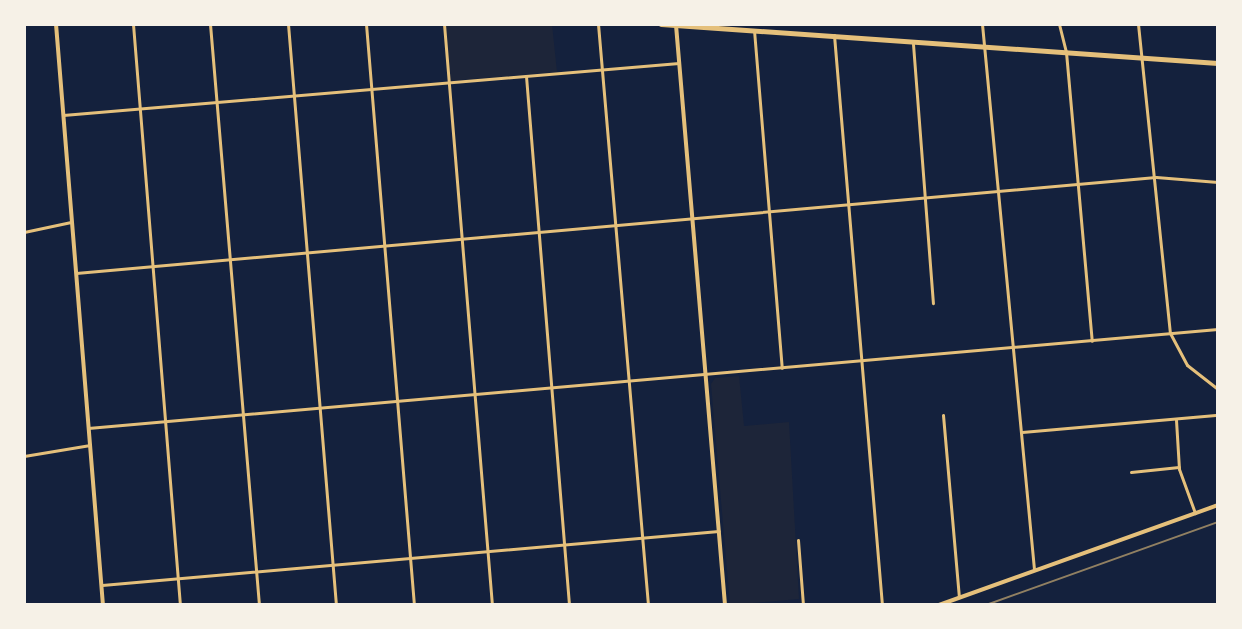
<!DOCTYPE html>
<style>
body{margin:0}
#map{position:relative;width:1242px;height:629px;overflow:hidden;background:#14213d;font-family:"Sofia Sans Condensed",sans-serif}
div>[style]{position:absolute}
.green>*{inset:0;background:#1d2539}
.minor>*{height:3px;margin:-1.5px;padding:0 1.5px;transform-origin:1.5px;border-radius:1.5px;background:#e5c07b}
.tertiary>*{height:4px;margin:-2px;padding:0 2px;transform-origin:2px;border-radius:2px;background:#e5c07b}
.secondary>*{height:4px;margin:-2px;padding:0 2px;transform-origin:2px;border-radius:2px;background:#e5c07b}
.primary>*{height:5px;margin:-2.5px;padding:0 2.5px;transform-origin:2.5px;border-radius:2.5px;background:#e5c07b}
.rail>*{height:2px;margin:-1px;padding:0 1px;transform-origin:1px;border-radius:1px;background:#918062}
span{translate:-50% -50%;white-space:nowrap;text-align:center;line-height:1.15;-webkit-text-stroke:7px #f6f1e7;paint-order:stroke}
.frame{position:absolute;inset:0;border:26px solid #f6f1e7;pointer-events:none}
</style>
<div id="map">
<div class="green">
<div style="clip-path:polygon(446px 24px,552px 24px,557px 72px,450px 81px)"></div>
<div style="clip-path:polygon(739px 376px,744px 426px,789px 422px,799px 599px,730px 605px,711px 384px,715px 378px)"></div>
</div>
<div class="minor">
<div style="left:133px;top:24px;width:583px;rotate:85.38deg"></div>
<div style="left:210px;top:24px;width:583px;rotate:85.18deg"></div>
<div style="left:288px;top:24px;width:583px;rotate:85.28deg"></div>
<div style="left:366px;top:24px;width:583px;rotate:85.28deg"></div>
<div style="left:444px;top:24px;width:583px;rotate:85.28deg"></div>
<div style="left:598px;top:24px;width:583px;rotate:85.08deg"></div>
<div style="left:982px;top:24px;width:547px;rotate:84.55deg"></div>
<div style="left:1059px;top:24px;width:29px;rotate:76deg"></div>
<div style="left:1066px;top:52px;width:290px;rotate:84.9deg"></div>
<div style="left:1138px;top:24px;width:311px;rotate:84.1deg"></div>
<div style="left:1170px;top:333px;width:36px;rotate:62deg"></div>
<div style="left:1187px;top:365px;width:39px;rotate:38deg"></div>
<div style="left:1218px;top:24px;width:5px;rotate:90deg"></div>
<div style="left:754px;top:30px;width:339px;rotate:85.3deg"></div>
<div style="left:834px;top:35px;width:572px;rotate:85.19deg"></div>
<div style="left:913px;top:44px;width:260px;rotate:85.6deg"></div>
<div style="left:526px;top:76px;width:531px;rotate:85.35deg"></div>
<div style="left:63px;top:115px;width:618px;rotate:-4.83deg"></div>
<div style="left:24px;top:232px;width:48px;rotate:-12deg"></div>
<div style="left:76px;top:273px;width:1084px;rotate:-5.08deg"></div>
<div style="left:1156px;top:177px;width:62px;rotate:4.6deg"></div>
<div style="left:943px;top:415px;width:183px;rotate:85deg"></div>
<div style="left:1176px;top:420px;width:49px;rotate:86.5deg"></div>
<div style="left:1179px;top:469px;width:47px;rotate:70deg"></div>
<div style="left:88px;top:428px;width:1134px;rotate:-5.01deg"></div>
<div style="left:1022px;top:432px;width:197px;rotate:-5deg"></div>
<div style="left:24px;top:456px;width:67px;rotate:-9.5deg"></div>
<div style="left:1131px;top:472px;width:48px;rotate:-5.9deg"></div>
<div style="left:798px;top:540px;width:65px;rotate:85.6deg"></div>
<div style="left:102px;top:585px;width:619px;rotate:-5deg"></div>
</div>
<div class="tertiary">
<div style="left:676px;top:25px;width:582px;rotate:85.17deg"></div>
<div style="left:939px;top:605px;width:296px;rotate:-19.7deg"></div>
</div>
<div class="secondary">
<div style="left:56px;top:24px;width:583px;rotate:85.38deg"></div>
</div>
<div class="primary">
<div style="left:661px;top:24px;width:558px;rotate:4.01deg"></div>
</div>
<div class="rail">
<div style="left:986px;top:605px;width:246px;rotate:-19.7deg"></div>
</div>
<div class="frame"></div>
</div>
